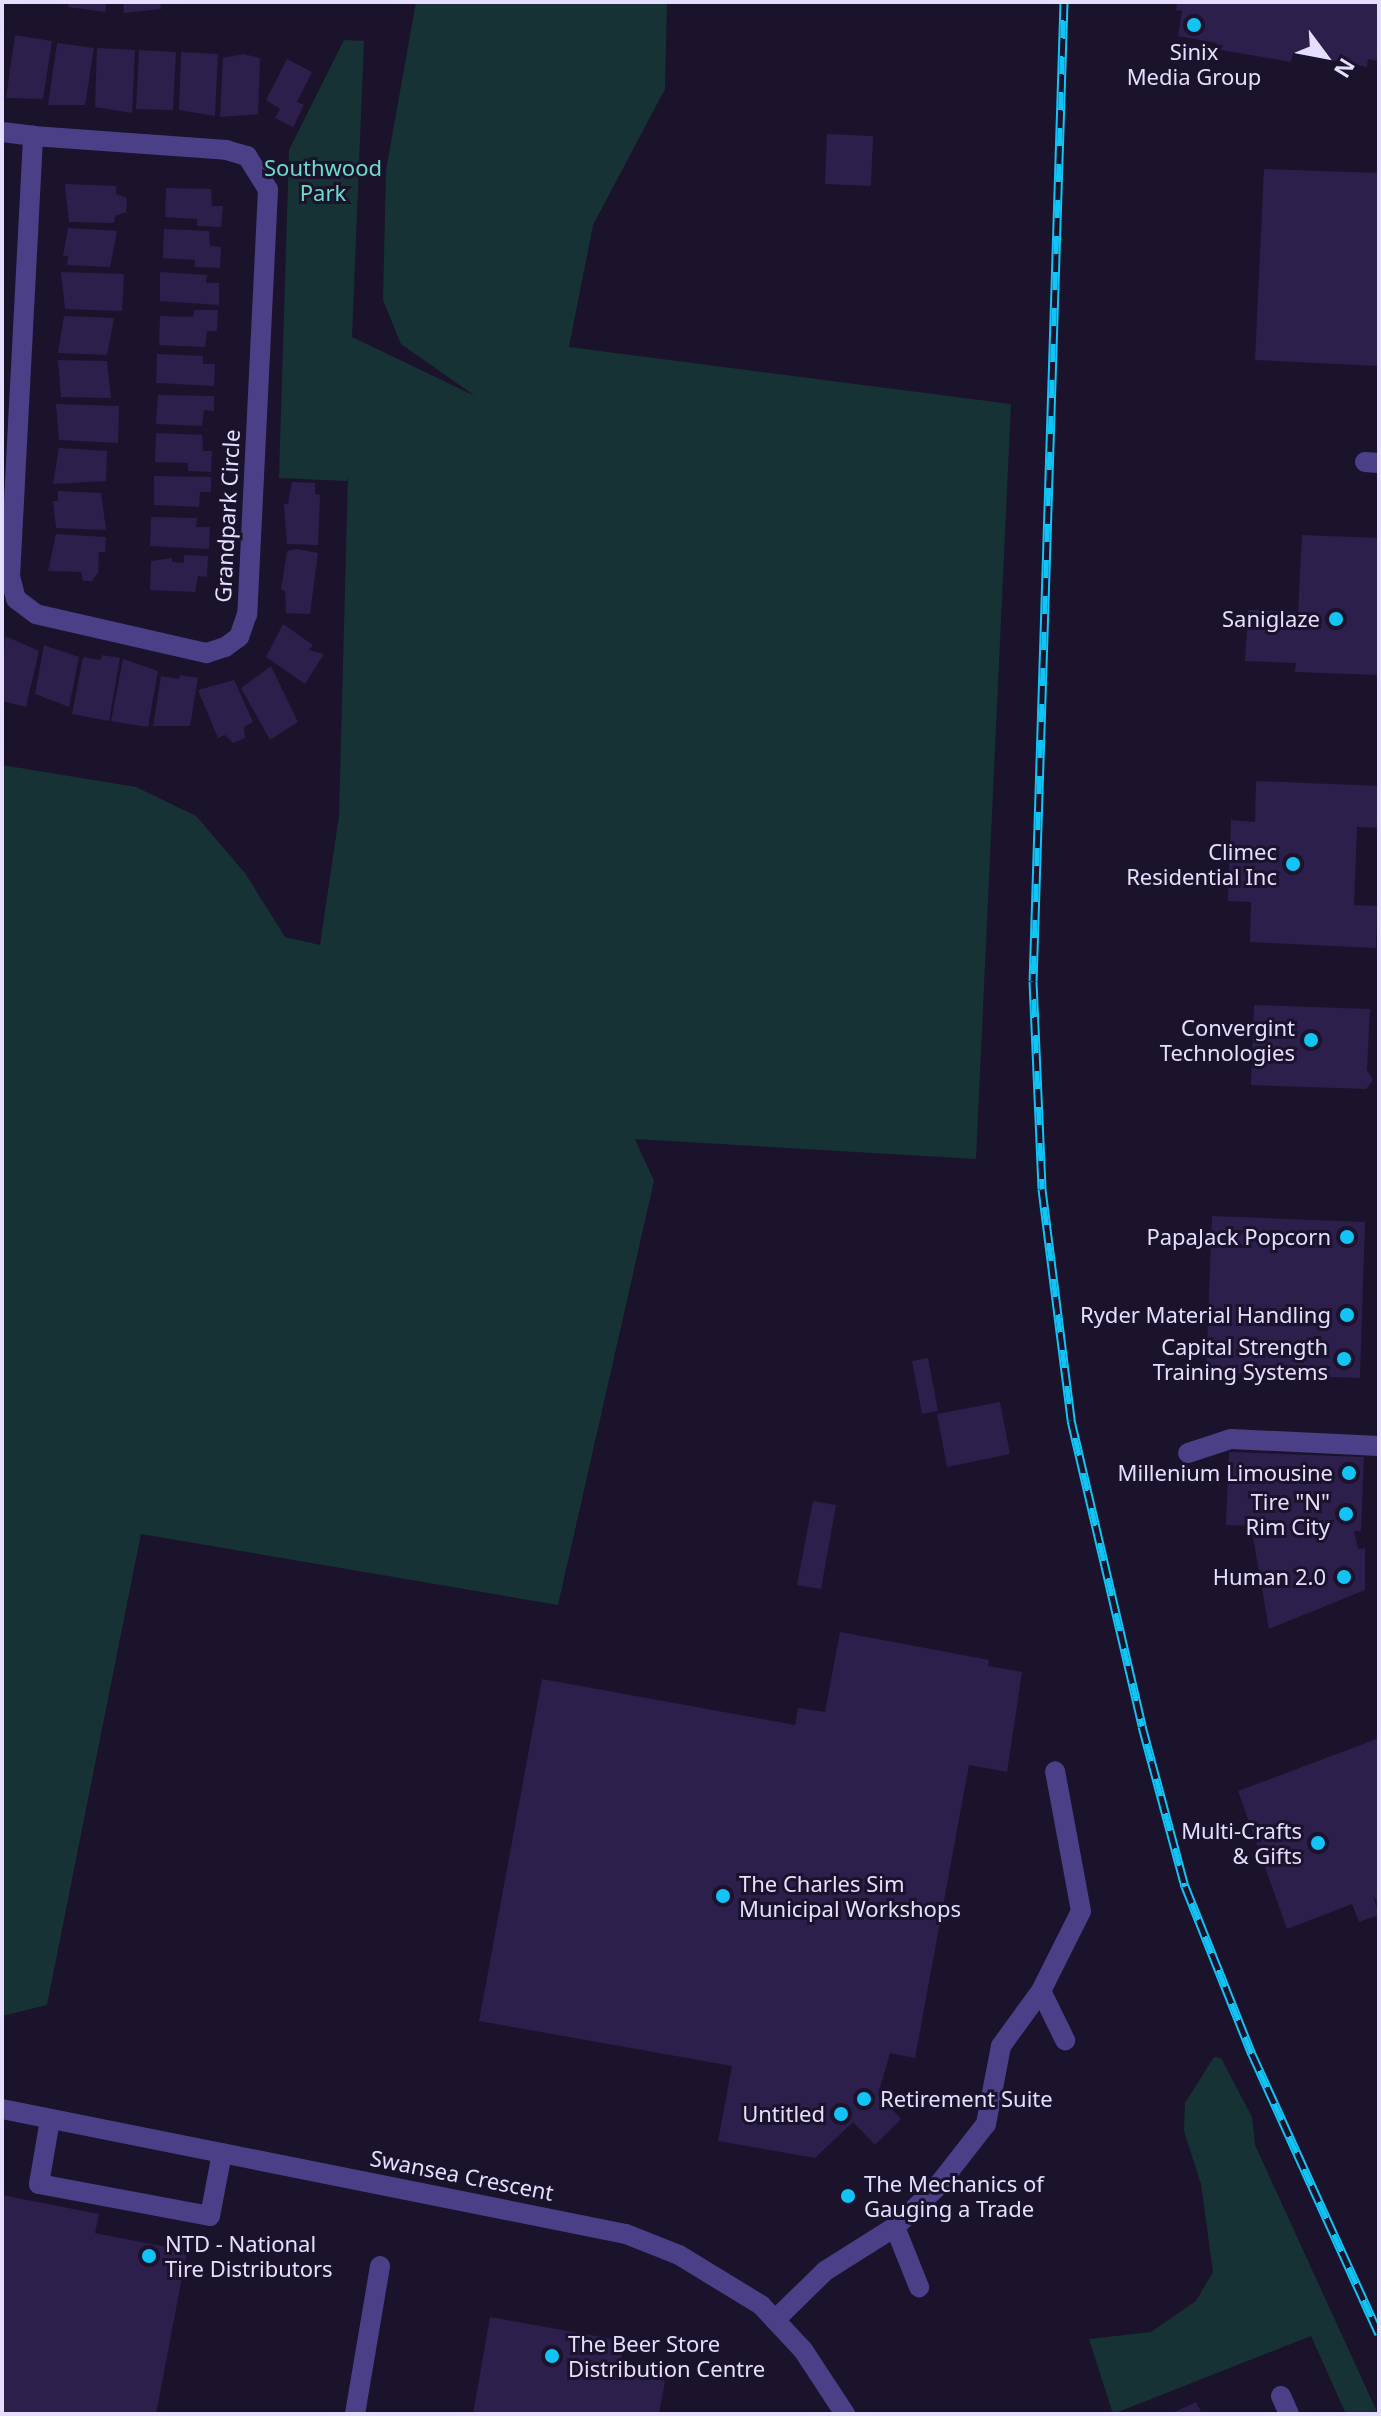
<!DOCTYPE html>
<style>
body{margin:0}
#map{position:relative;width:1381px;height:2416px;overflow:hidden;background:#1a132b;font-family:"Noto Sans",sans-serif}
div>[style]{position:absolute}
.green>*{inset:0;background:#163235}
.building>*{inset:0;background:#2d1f4b}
.minor>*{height:20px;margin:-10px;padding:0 10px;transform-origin:10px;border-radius:10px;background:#4b4088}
.rail>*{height:9px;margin-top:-4.5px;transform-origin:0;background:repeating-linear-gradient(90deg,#1a132b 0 18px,#12c4f5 0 36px);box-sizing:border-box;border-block:2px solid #12c4f5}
.dots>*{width:22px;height:22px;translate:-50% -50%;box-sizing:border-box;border:4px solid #1a132b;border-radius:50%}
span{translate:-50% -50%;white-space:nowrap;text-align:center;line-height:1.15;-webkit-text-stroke:6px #1a132b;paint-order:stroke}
.poi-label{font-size:22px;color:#e5defe}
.right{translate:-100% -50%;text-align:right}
.left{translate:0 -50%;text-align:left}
.park-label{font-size:22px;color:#6bddcd}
.street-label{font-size:22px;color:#e5defe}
.frame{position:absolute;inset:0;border:4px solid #e5defe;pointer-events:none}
.north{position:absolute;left:1285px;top:16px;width:80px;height:80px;-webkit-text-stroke:6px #1a132b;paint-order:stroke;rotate:122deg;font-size:22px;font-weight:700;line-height:32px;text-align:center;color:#e5defe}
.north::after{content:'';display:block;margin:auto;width:28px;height:36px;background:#e5defe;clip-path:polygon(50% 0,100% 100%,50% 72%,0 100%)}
</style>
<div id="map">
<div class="green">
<div style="clip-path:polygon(416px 2px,667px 2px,665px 89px,593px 225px,569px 347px,1011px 404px,976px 1159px,635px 1139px,654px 1181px,558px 1605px,141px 1534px,47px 2005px,2px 2016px,2px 765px,136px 787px,196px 816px,245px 873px,285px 937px,320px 945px,339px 816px,348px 475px,347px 481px,279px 478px,289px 150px,344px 40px,364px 41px,352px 337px,475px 396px,401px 344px,383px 300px,386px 170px)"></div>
<div style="clip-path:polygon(1214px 2057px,1221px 2058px,1252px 2117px,1255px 2145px,1378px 2414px,1346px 2414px,1311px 2336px,1113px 2414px,1089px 2339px,1151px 2332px,1196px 2301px,1213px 2272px,1201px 2184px,1184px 2131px,1185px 2103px)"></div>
</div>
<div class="building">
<div style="clip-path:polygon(69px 2px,107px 2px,105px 12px,68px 7px)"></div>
<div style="clip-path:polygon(123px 2px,160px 2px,161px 9px,124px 13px)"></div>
<div style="clip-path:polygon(1177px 2px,1379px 2px,1379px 61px,1368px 59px,1367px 67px,1293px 53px,1291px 62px,1216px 49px,1217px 43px,1178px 36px,1182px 11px,1176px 10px)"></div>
<div style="clip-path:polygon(15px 35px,52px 41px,43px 99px,6px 98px)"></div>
<div style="clip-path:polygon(57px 43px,94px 48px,85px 105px,48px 105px)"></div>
<div style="clip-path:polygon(97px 48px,135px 50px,132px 113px,95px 107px)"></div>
<div style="clip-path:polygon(139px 50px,176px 52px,173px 110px,136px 109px)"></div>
<div style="clip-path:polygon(181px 52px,218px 54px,215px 116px,179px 110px)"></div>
<div style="clip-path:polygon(243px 54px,260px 58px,258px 114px,220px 117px,223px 58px)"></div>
<div style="clip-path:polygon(287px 59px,312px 72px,297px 102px,304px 105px,293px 127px,275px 118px,280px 109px,266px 100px)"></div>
<div style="clip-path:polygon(827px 134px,873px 136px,871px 186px,825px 184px)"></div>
<div style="clip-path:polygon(1264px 169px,1379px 173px,1379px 366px,1255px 360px)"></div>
<div style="clip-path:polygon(65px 184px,116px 186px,116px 194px,127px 198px,126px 212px,115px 216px,114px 223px,69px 222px)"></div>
<div style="clip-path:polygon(166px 188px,211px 189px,212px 206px,223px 206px,221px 227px,197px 226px,197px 219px,165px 217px)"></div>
<div style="clip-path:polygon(68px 228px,117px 231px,110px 267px,67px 265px,68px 256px,63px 256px)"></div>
<div style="clip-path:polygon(164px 229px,209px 231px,210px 246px,221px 247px,220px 268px,195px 267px,195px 260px,163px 258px)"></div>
<div style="clip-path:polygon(61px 272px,124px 274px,122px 311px,65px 309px)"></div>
<div style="clip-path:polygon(160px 272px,207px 275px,206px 283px,219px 283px,219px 305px,160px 301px)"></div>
<div style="clip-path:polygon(194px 310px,218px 310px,217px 331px,207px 331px,205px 347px,159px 345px,160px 316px,193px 317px)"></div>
<div style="clip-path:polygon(64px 316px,114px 318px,107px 355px,58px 353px)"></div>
<div style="clip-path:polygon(157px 354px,203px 356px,203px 364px,215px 364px,214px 386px,156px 383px)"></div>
<div style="clip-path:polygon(58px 360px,107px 361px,111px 398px,61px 397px)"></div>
<div style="clip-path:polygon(158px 395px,214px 396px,214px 411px,204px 410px,202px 426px,156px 424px)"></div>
<div style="clip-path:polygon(56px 404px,119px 406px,118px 443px,59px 440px)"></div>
<div style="clip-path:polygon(156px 433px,202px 435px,203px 451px,212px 451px,211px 472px,188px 471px,188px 463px,155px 462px)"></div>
<div style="clip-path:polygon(59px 448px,107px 451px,106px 481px,53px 484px)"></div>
<div style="clip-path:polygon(154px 476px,211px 477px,211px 492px,200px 492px,199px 507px,154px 505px)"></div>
<div style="clip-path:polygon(292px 482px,315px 483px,315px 494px,320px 495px,318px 545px,287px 544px,284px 504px,288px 504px)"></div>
<div style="clip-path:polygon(58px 491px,101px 493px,106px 530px,56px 528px,53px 501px,58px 501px)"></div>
<div style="clip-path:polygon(151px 517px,197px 518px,196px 527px,210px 527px,209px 549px,150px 546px)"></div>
<div style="clip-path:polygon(56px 534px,106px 537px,105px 552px,99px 552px,98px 573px,92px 581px,83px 581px,81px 572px,48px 571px)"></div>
<div style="clip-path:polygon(1302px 535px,1379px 538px,1379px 675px,1295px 672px,1296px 663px,1245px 661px,1248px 610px,1298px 612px)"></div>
<div style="clip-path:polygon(298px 549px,318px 553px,310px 614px,286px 613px,285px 591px,281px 590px,287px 551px)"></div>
<div style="clip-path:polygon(184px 555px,208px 556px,207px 577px,198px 576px,195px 592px,150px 590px,151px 561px,172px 558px,172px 562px,184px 563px)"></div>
<div style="clip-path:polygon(283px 624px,313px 645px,309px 650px,324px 654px,305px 684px,266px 657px)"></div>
<div style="clip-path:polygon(5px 636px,39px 651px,26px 707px,2px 701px)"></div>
<div style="clip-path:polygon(44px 645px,79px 657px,69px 707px,35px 694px)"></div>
<div style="clip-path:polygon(102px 655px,120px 658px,109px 721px,72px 714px,83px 657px,101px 660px)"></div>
<div style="clip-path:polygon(123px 659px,158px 671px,148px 727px,111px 721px)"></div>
<div style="clip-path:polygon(271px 666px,298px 722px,270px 740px,241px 688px)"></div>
<div style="clip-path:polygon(180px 675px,198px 678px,190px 726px,153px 726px,161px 676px,179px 679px)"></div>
<div style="clip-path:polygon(234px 680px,253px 722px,244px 727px,245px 738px,233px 743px,225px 735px,218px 738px,198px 690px)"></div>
<div style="clip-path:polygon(1256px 781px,1379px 786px,1379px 828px,1357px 827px,1354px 905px,1377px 906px,1376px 948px,1250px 942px,1251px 902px,1228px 901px,1231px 820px,1255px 822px)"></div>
<div style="clip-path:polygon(1254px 1005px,1370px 1009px,1367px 1070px,1373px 1080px,1366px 1089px,1251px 1085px)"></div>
<div style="clip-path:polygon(1212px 1216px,1365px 1222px,1360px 1378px,1206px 1372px)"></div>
<div style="clip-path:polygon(928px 1358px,938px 1411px,922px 1414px,912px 1361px)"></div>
<div style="clip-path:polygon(1000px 1402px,1010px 1454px,947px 1467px,937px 1414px)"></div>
<div style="clip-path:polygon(1229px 1452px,1364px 1457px,1361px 1531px,1354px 1531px,1358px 1549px,1365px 1548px,1365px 1590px,1269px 1629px,1251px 1526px,1226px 1525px)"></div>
<div style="clip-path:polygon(813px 1501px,836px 1505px,821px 1589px,797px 1585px)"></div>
<div style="clip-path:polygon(840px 1632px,989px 1660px,988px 1666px,1022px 1672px,1007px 1772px,969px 1765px,915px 2058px,890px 2053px,878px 2095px,901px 2119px,875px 2145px,853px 2122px,815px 2158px,718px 2141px,732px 2066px,479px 2021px,542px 1679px,795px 1725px,798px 1708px,825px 1712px)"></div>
<div style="clip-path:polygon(1379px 1738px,1379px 1904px,1373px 1896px,1379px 1915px,1359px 1922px,1352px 1904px,1287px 1929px,1238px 1791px)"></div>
<div style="clip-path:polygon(2px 2195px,99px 2214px,95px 2233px,187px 2251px,156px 2414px,2px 2414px)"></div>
<div style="clip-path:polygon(490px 2317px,624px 2341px,619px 2373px,665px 2381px,659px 2414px,473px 2414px)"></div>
<div style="clip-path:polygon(1196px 2402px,1202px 2414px,1170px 2414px)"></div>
</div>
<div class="minor">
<div style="left:2px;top:132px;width:31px;rotate:7deg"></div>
<div style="left:33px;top:136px;width:194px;rotate:4.1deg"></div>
<div style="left:226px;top:150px;width:22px;rotate:16deg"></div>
<div style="left:247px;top:156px;width:40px;rotate:58deg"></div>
<div style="left:268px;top:190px;width:425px;rotate:92.8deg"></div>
<div style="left:247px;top:614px;width:24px;rotate:109deg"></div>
<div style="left:239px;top:637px;width:17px;rotate:144deg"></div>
<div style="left:225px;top:647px;width:20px;rotate:162deg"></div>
<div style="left:206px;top:653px;width:174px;rotate:-167.1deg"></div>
<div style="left:36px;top:614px;width:25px;rotate:-143deg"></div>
<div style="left:16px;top:599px;width:23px;rotate:-105deg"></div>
<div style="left:10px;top:577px;width:442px;rotate:-87deg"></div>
<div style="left:1365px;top:462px;width:14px;rotate:4deg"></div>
<div style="left:1188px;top:1453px;width:45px;rotate:-18deg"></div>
<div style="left:1231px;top:1439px;width:148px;rotate:2.7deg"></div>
<div style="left:1041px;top:1991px;width:89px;rotate:-63.4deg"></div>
<div style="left:1081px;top:1911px;width:142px;rotate:-100.5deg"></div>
<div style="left:2px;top:2109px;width:636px;rotate:11.33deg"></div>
<div style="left:626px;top:2234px;width:57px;rotate:21.6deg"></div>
<div style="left:679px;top:2255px;width:96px;rotate:31.4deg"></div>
<div style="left:761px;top:2305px;width:62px;rotate:47deg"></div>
<div style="left:803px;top:2350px;width:77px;rotate:56.7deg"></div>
<div style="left:50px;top:2120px;width:65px;rotate:99.8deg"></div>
<div style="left:39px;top:2184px;width:174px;rotate:10.6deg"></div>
<div style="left:210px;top:2216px;width:64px;rotate:-79.2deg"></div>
<div style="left:895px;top:2227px;width:65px;rotate:68.2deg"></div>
<div style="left:775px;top:2320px;width:70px;rotate:-44.4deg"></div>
<div style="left:825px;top:2271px;width:83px;rotate:-32.2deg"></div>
<div style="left:895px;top:2227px;width:57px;rotate:-43.6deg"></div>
<div style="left:936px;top:2188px;width:81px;rotate:-52deg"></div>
<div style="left:986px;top:2124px;width:79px;rotate:-79.1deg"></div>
<div style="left:1001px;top:2046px;width:68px;rotate:-54deg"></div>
<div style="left:1041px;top:1991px;width:55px;rotate:63.9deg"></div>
<div style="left:1281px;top:2396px;width:20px;rotate:66deg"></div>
<div style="left:355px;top:2414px;width:150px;rotate:-80.4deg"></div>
</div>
<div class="rail">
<div style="left:1064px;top:2px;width:979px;rotate:91.81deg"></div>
<div style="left:1033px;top:981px;width:208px;rotate:87.5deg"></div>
<div style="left:1042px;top:1189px;width:233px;rotate:82.8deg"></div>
<div style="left:1071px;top:1420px;width:314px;rotate:76.9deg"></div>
<div style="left:1142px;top:1726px;width:166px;rotate:75deg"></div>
<div style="left:1185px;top:1886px;width:181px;rotate:68.3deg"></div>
<div style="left:1252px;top:2054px;width:307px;rotate:65.6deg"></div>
</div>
<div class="dots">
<div style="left:1194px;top:25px;background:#12c4f5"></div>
<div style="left:1336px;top:619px;background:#12c4f5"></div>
<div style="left:1293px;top:864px;background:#12c4f5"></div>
<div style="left:1311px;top:1040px;background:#12c4f5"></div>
<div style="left:1347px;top:1237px;background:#12c4f5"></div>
<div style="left:1347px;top:1315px;background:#12c4f5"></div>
<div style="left:1344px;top:1359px;background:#12c4f5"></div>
<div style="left:1349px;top:1473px;background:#12c4f5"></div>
<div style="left:1346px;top:1514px;background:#12c4f5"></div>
<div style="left:1344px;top:1577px;background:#12c4f5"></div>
<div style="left:1318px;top:1843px;background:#12c4f5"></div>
<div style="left:723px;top:1896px;background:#12c4f5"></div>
<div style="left:864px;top:2099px;background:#12c4f5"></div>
<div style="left:841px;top:2114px;background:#12c4f5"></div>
<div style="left:848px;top:2196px;background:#12c4f5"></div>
<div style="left:149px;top:2256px;background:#12c4f5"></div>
<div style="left:552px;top:2356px;background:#12c4f5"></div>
</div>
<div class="poi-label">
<span style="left:1194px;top:64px">Sinix<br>Media Group</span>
<span class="right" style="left:1320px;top:619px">Saniglaze</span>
<span class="right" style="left:1277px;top:864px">Climec<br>Residential Inc</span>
<span class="right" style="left:1295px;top:1040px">Convergint<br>Technologies</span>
<span class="right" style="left:1331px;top:1237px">PapaJack Popcorn</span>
<span class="right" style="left:1331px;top:1315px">Ryder Material Handling</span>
<span class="right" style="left:1328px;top:1359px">Capital Strength<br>Training Systems</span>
<span class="right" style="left:1333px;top:1473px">Millenium Limousine</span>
<span class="right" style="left:1330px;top:1514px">Tire "N"<br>Rim City</span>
<span class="right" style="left:1326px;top:1577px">Human 2.0</span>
<span class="right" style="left:1302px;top:1843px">Multi-Crafts<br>&amp; Gifts</span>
<span class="left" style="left:739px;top:1896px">The Charles Sim<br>Municipal Workshops</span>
<span class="left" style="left:880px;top:2099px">Retirement Suite</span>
<span class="right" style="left:825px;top:2114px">Untitled</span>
<span class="left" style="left:864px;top:2196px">The Mechanics of<br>Gauging a Trade</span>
<span class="left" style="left:165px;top:2256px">NTD - National<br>Tire Distributors</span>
<span class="left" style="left:568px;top:2356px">The Beer Store<br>Distribution Centre</span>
</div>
<div class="park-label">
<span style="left:323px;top:180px">Southwood<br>Park</span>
</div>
<div class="street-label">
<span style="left:227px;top:516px;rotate:-87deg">Grandpark Circle</span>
<span style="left:462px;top:2175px;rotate:11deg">Swansea Crescent</span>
</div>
<div class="frame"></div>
<div class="north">N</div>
</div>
